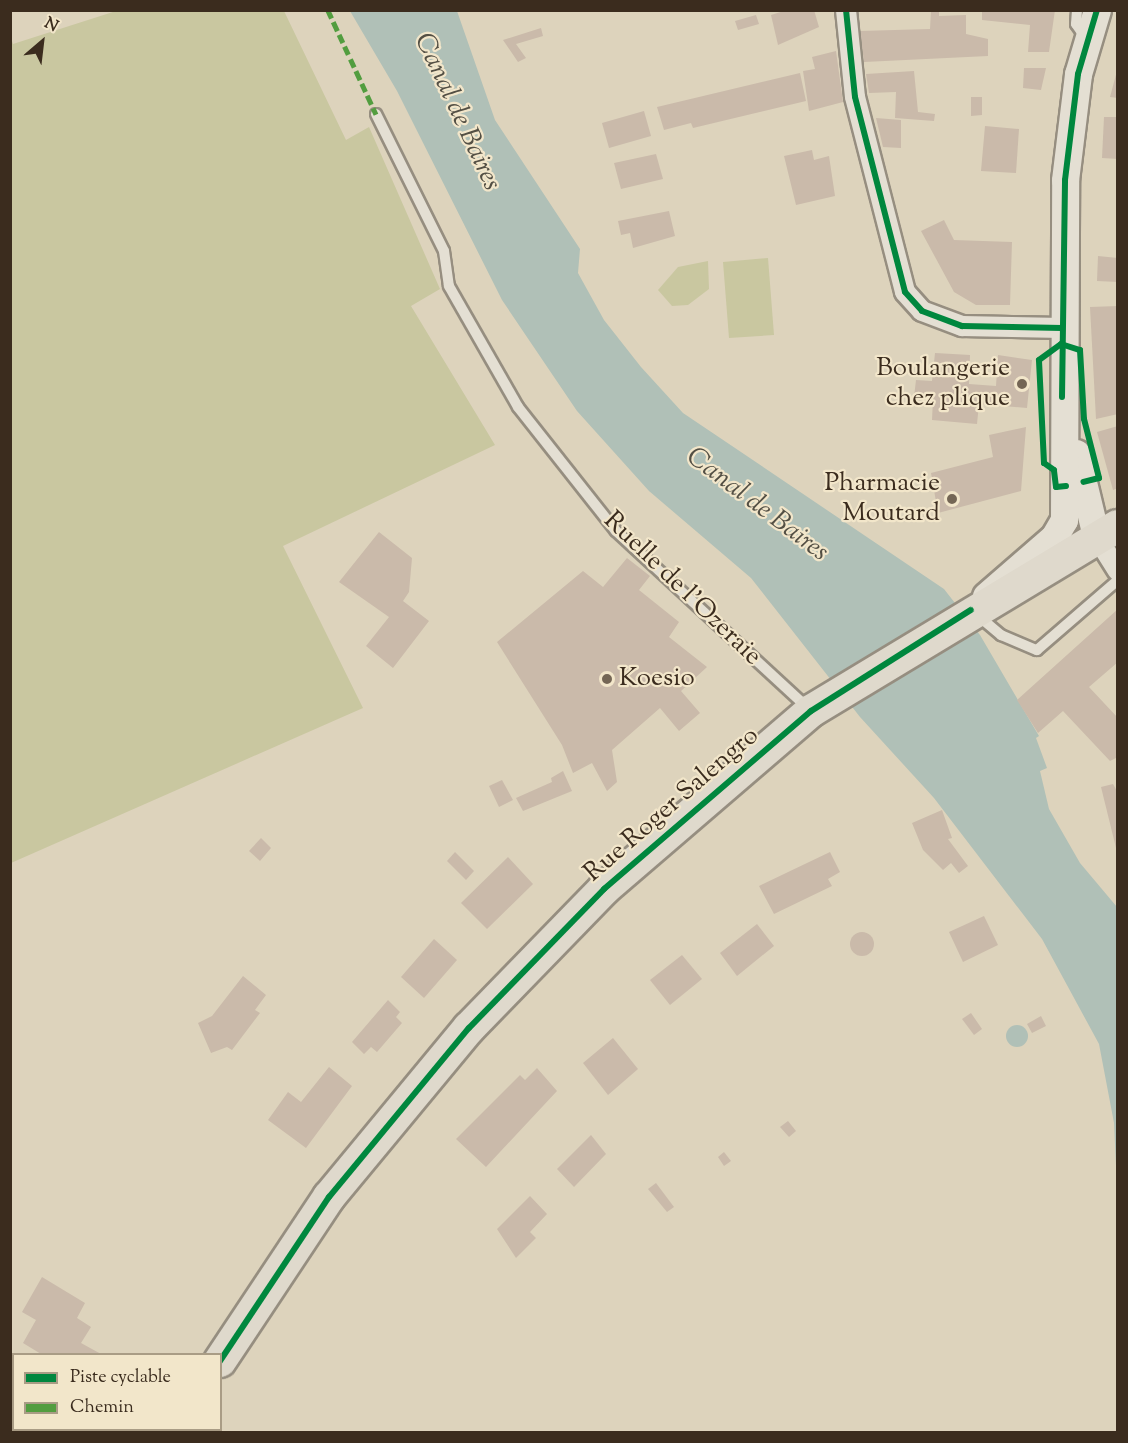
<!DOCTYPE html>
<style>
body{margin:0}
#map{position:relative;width:1128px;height:1443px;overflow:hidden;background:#ddd3bc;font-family:"Sorts Mill Goudy",serif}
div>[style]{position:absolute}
.green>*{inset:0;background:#c9c7a0}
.water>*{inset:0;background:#b0c0b7}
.round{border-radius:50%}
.building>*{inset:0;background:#cabaaa}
.roads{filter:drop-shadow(2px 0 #968e80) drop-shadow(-2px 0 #968e80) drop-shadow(0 2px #968e80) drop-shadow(0 -2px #968e80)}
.lane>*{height:10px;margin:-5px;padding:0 5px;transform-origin:5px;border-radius:5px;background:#e4dfd3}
.street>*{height:20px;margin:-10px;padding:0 10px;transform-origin:10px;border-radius:10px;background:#e4dfd3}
.secondary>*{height:27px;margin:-13.5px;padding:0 13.5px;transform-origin:13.5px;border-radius:13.5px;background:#e4dfd3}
.primary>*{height:32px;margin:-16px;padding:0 16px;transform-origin:16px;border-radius:16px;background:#dfd9cc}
.quiet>*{height:4.5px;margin-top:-2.25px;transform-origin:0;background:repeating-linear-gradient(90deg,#529d3f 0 9px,transparent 0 13.5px)}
.cycleway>*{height:6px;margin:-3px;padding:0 3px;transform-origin:3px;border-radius:3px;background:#00873e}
.dots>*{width:16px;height:16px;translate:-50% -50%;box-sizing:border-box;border:3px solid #f2e6ca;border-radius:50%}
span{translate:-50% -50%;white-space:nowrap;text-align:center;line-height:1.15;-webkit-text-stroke:4.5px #f2e6ca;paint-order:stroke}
.poi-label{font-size:26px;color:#3b2c1e}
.right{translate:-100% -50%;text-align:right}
.left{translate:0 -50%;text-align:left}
.street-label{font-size:26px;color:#3b2c1e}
.water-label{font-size:27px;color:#534f44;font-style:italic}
.frame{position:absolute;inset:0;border:12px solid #3b2c1e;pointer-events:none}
.legend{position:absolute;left:12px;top:1353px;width:210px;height:78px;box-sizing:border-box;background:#f2e6ca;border:2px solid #a99c85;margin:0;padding:8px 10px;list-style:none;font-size:18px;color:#3b2c1e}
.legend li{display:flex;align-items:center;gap:12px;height:30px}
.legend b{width:30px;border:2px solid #a99c85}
.north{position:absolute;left:12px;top:12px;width:60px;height:60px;-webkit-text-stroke:4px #f2e6ca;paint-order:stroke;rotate:28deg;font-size:16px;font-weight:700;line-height:24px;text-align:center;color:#3b2c1e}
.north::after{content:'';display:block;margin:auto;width:21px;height:27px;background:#3b2c1e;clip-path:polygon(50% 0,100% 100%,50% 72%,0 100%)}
</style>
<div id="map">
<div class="green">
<div style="clip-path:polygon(116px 11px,284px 11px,346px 140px,369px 127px,440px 289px,411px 306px,495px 445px,283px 546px,363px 708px,11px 863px,11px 38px,13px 44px)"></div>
<div style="clip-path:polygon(768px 258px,774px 335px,729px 338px,723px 262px)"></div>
<div style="clip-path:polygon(708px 261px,709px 289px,688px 305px,672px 306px,658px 290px,678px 267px)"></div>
</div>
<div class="water">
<div style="clip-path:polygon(350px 11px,457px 11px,495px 120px,580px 249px,578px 273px,604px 320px,641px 367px,683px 413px,944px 589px,980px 635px,1039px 736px,1036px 738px,1047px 768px,1040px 771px,1049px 809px,1080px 863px,1117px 907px,1117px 1187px,1114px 1123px,1099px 1044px,1042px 939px,934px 798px,860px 717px,751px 578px,649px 491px,577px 411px,502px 300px,397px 91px)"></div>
<div class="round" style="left:1006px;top:1025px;width:22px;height:22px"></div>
</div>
<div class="building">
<div style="clip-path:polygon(787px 10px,814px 10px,819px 27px,778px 45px,771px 15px)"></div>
<div style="clip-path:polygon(931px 10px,939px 10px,939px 16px,966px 15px,966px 34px,988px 39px,988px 56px,864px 62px,860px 31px,930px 29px)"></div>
<div style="clip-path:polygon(982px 10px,1055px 10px,1049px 52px,1028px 52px,1030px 25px,982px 20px)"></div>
<div style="clip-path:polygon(756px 15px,759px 24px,738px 30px,735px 21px)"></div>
<div style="clip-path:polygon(541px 28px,543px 36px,516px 44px,526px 58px,518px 62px,503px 40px)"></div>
<div style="clip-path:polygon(836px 51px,843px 102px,809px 111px,803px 71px,815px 69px,812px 57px)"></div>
<div style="clip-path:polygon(1024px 68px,1046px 68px,1041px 90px,1023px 88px)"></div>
<div style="clip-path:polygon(914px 71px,918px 112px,935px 114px,934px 121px,895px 118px,896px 92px,869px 93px,866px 74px)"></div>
<div style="clip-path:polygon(1117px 71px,1118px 71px,1118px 98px,1110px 97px)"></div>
<div style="clip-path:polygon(800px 73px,806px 101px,693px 128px,691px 123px,664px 130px,657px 107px)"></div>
<div style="clip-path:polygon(971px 97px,982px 97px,982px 115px,971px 116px)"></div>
<div style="clip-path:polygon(644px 111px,651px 136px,609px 148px,602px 123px)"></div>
<div style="clip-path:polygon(1104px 117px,1118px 117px,1118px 159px,1102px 158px)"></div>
<div style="clip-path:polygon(876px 118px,901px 120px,901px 148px,883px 147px)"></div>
<div style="clip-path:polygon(985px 126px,1019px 129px,1016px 173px,981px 171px)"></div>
<div style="clip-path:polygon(812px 150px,814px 160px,829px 156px,835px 196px,796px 205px,784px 156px)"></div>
<div style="clip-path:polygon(656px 154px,663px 179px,621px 189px,614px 163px)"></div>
<div style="clip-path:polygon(669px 211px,675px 236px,633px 248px,630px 233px,621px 235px,618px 221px)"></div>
<div style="clip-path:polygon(944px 220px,954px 240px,1012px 242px,1010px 305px,976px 305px,954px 292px,921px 231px)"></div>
<div style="clip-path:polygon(1098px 256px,1118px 258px,1118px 282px,1097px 281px)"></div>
<div style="clip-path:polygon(1118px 306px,1118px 414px,1096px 419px,1090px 307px)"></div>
<div style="clip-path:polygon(935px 353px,970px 355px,969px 384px,996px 386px,998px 355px,1032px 360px,1027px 408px,979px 404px,977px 424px,932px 420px,933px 399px,914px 397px,916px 380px,932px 381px)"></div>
<div style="clip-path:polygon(1118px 426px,1118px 488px,1113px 490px,1097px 432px)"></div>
<div style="clip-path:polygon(1026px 427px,1021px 491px,938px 513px,931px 473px,993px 457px,989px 435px)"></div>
<div style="clip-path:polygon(379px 532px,412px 558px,409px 592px,403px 601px,429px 621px,393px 668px,366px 646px,389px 617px,339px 582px)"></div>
<div style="clip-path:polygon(627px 558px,650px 576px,639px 590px,679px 622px,669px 637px,707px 667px,681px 691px,700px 713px,679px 731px,660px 708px,612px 750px,617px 782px,607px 791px,592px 763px,573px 773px,562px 745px,497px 642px,583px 571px,603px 587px)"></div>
<div style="clip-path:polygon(1118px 609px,1118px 662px,1089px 687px,1118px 718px,1118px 757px,1110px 761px,1063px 711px,1038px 733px,1017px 700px)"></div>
<div style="clip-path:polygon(563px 771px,572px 791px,523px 811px,516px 798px,552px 782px,551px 778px)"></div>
<div style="clip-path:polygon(502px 780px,513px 800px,499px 807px,489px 786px)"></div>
<div style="clip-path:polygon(1113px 784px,1118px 793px,1117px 852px,1101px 787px)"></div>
<div style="clip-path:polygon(942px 810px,952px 838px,948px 839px,968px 866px,959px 873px,951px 863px,943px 870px,923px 850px,912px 823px)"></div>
<div style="clip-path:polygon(261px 838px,271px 848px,260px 861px,249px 851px)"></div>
<div style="clip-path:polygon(455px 852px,474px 871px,466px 880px,447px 861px)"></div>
<div style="clip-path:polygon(830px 852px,840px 872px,828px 879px,832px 886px,774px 914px,759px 886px)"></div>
<div style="clip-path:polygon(508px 857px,533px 884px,487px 929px,461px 903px)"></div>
<div style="clip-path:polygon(984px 916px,998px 945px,963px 962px,949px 932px)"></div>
<div style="clip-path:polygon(757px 924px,774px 946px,737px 976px,720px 953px)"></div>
<div class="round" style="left:850px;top:932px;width:24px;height:24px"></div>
<div style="clip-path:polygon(434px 939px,457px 960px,424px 998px,401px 977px)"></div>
<div style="clip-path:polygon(682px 955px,702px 979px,670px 1005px,650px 980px)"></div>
<div style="clip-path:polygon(243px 976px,266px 995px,255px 1010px,260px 1013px,232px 1050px,227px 1047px,211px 1053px,198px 1023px,212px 1016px)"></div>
<div style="clip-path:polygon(388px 1000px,400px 1012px,396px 1017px,402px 1023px,377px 1052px,371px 1047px,364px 1054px,352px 1042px)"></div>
<div style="clip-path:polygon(971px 1013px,982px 1029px,974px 1035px,962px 1019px)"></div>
<div style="clip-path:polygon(1041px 1016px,1046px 1026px,1032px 1033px,1027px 1024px)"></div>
<div style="clip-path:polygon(613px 1038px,638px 1069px,608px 1095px,583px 1063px)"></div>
<div style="clip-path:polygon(329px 1067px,352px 1086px,306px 1148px,268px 1120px,288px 1092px,301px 1102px)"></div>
<div style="clip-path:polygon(537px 1068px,557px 1091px,486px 1167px,456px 1139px,520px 1075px,525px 1080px)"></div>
<div style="clip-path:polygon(788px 1121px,796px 1131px,789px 1137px,780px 1127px)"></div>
<div style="clip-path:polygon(591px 1135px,606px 1154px,574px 1187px,557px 1169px)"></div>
<div style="clip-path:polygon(724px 1152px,731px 1161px,724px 1166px,718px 1157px)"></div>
<div style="clip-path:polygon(656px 1183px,674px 1207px,667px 1212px,648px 1189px)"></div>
<div style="clip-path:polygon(530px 1196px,547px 1214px,530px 1232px,536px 1238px,516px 1258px,497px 1229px)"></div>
<div style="clip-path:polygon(42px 1277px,85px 1303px,77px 1318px,91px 1327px,81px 1343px,101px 1354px,41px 1354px,23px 1343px,36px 1320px,22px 1312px)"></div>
</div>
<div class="roads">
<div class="lane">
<div style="left:1077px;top:10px;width:14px;rotate:94deg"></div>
<div style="left:1076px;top:24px;width:16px;rotate:55deg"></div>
<div style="left:376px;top:114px;width:153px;rotate:63.6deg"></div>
<div style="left:444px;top:251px;width:35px;rotate:82deg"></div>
<div style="left:449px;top:286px;width:139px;rotate:60.3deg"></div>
<div style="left:518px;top:407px;width:158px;rotate:51.7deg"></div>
<div style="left:616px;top:531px;width:264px;rotate:42.7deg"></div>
<div style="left:976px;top:614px;width:33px;rotate:40deg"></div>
<div style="left:1001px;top:635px;width:39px;rotate:23deg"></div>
<div style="left:1037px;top:650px;width:107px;rotate:-40.8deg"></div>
</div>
<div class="street">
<div style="left:846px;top:10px;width:87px;rotate:84.1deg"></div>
<div style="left:855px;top:97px;width:201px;rotate:75.6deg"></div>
<div style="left:905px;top:292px;width:25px;rotate:48deg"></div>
<div style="left:922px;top:311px;width:43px;rotate:20.6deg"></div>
<div style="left:962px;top:326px;width:100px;rotate:1.1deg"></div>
<div style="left:1096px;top:536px;width:41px;rotate:57.8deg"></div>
</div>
<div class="secondary">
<div style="left:1076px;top:453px;width:85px;rotate:76.5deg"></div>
<div style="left:986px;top:596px;width:90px;rotate:-40.9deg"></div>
<div style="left:1054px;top:537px;width:20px;rotate:-60deg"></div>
<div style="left:1064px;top:520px;width:340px;rotate:-89.8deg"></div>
<div style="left:1065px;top:180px;width:107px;rotate:-83deg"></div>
<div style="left:1078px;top:74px;width:67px;rotate:-73.5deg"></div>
</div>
<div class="primary">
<div style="left:220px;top:1361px;width:197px;rotate:-56.4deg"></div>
<div style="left:329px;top:1197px;width:219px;rotate:-50.4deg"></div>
<div style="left:469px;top:1028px;width:194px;rotate:-45.8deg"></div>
<div style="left:604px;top:889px;width:273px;rotate:-40.7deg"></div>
<div style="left:811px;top:711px;width:358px;rotate:-31.1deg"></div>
<div style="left:178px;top:1432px;width:2px;rotate:-63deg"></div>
</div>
</div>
<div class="quiet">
<div style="left:328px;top:10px;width:115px;rotate:65.2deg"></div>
</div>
<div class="cycleway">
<div style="left:846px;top:10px;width:87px;rotate:84.1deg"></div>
<div style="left:855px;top:97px;width:201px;rotate:75.6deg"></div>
<div style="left:905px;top:292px;width:25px;rotate:48deg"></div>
<div style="left:922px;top:311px;width:43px;rotate:20.6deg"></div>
<div style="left:962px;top:326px;width:100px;rotate:1.1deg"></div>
<div style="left:1062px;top:397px;width:217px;rotate:-89.2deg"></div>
<div style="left:1065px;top:180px;width:107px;rotate:-83deg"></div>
<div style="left:1078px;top:74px;width:67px;rotate:-73.5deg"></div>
<div style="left:1066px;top:486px;width:10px;rotate:174deg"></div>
<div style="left:1056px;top:487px;width:17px;rotate:-97deg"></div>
<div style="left:1054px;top:470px;width:12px;rotate:-145deg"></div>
<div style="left:1044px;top:463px;width:103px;rotate:-92.8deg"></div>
<div style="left:1039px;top:360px;width:27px;rotate:-36deg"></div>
<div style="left:1061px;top:344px;width:20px;rotate:18deg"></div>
<div style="left:1080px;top:350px;width:69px;rotate:86.7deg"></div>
<div style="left:1084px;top:419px;width:61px;rotate:75.7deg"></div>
<div style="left:1099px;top:478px;width:16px;rotate:166deg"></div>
<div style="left:220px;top:1361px;width:197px;rotate:-56.4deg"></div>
<div style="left:329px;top:1197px;width:219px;rotate:-50.4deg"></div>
<div style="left:469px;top:1028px;width:194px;rotate:-45.8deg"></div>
<div style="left:604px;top:889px;width:273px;rotate:-40.7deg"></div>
<div style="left:811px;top:711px;width:189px;rotate:-32.3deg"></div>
</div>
<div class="dots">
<div style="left:1022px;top:384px;background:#746655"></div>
<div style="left:952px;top:499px;background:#746655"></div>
<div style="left:607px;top:679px;background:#746655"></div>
</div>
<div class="poi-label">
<span class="right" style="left:1010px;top:384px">Boulangerie<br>chez plique</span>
<span class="right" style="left:940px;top:499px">Pharmacie<br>Moutard</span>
<span class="left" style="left:619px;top:679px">Koesio</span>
</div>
<div class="street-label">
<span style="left:682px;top:589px;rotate:44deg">Ruelle de l'Ozeraie</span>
<span style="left:672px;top:805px;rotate:-41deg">Rue Roger Salengro</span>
</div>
<div class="water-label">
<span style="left:457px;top:112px;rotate:65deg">Canal de Baires</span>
<span style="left:757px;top:505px;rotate:37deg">Canal de Baires</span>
</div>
<div class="frame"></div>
<ul class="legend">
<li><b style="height:8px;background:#00873e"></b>Piste cyclable</li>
<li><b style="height:8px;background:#529d3f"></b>Chemin</li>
</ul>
<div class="north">N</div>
</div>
